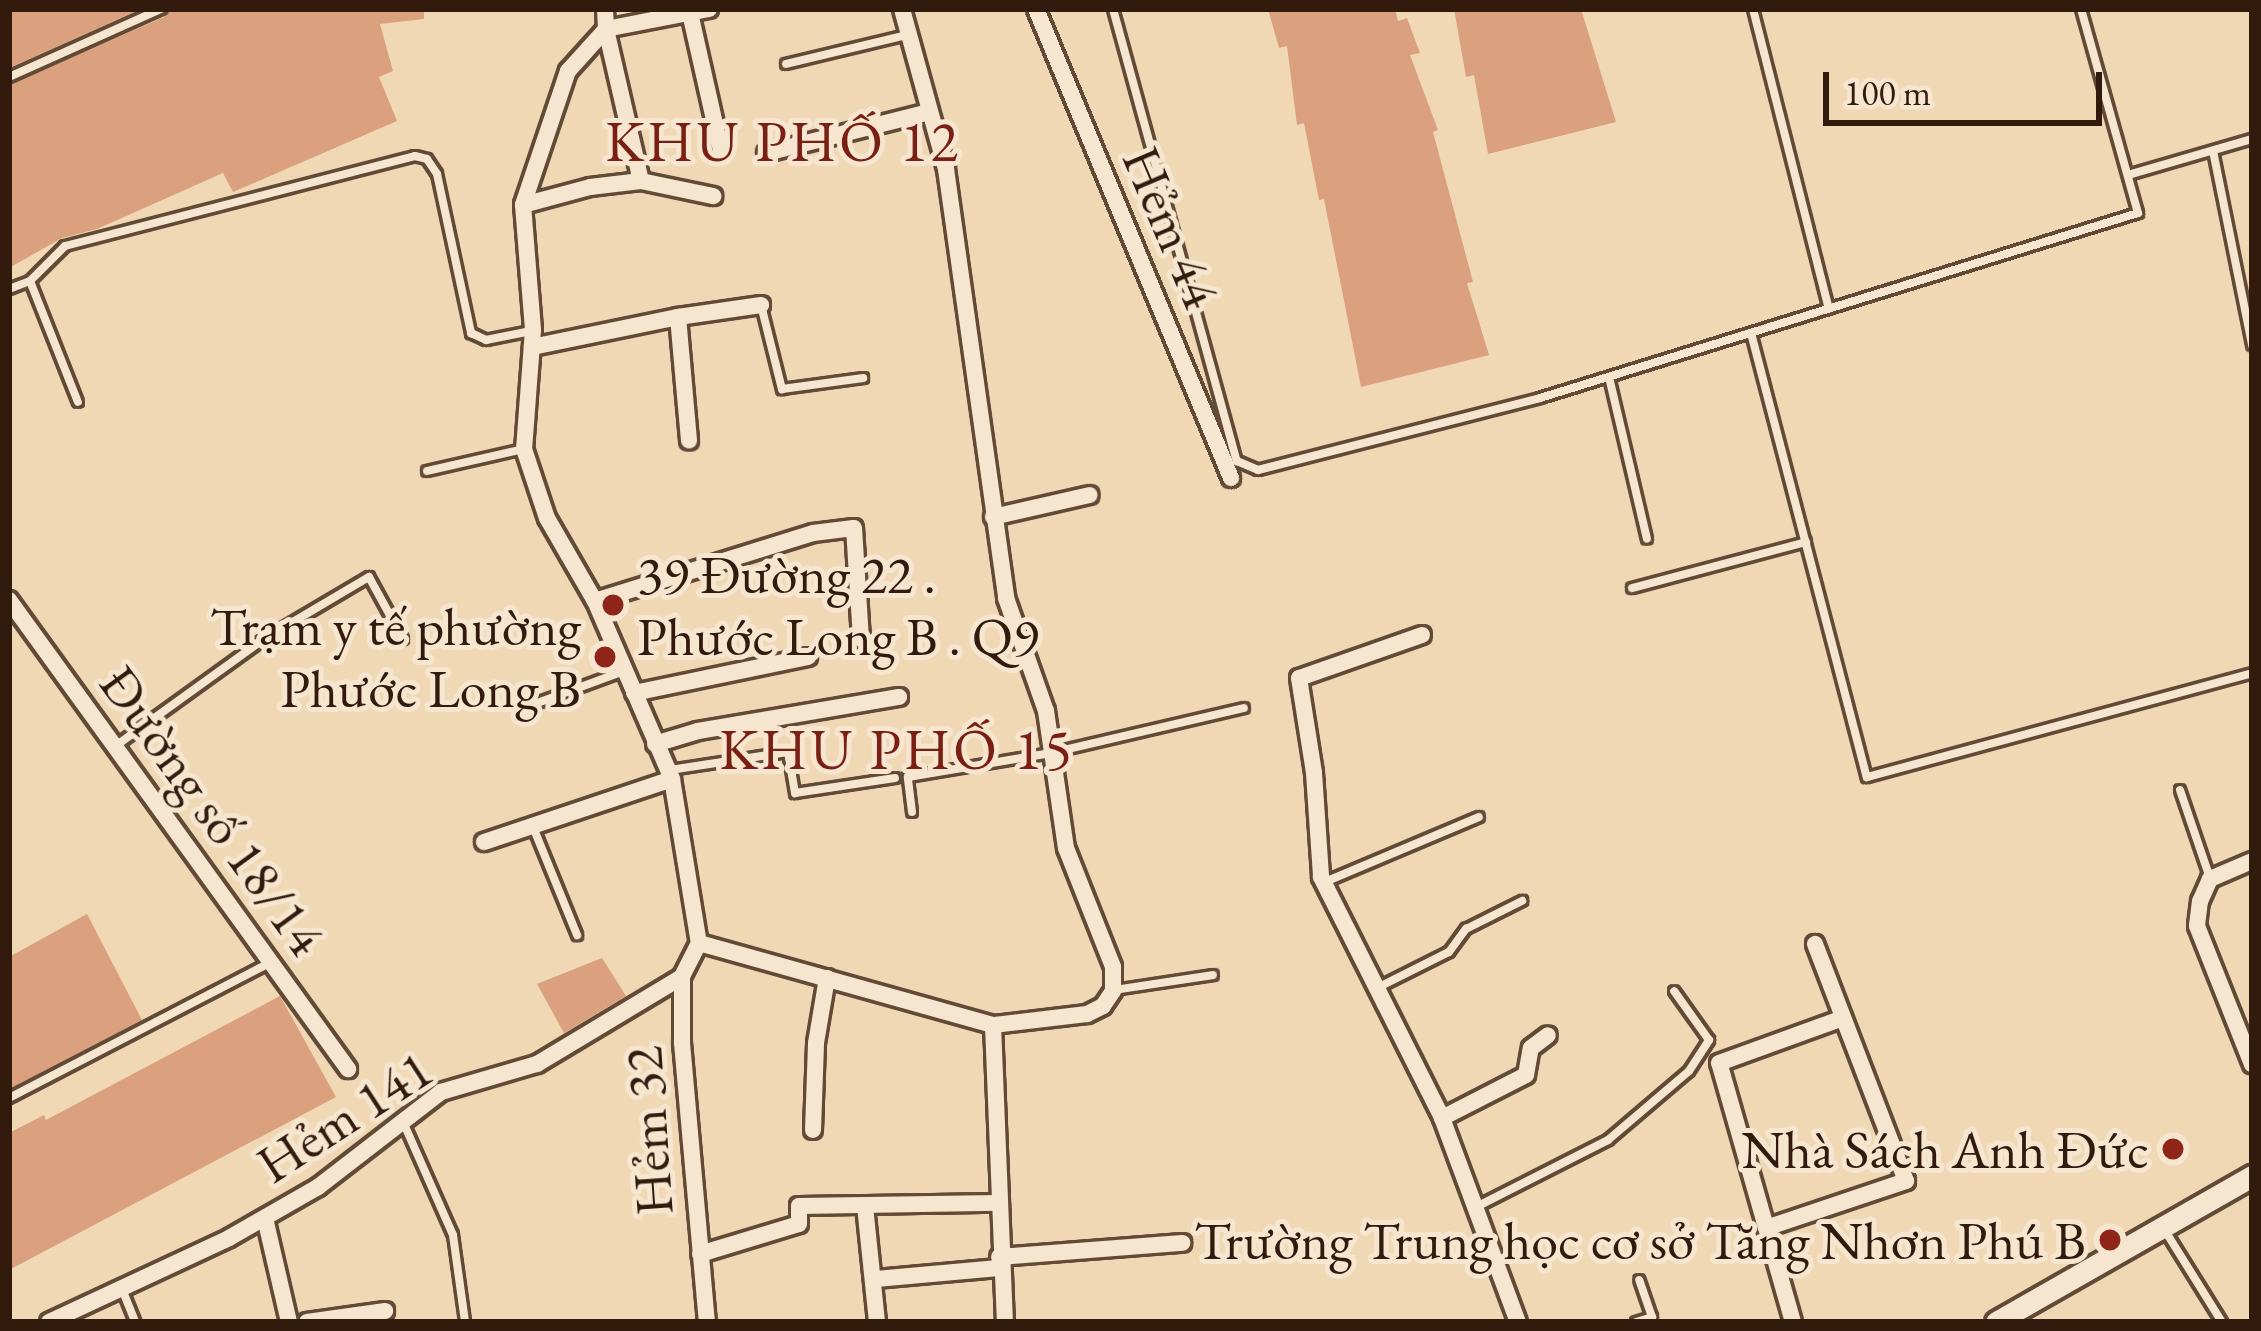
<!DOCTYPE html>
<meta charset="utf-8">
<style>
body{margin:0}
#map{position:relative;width:2261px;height:1331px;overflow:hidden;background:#f1d8b5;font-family:"EB Garamond",serif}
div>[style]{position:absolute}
.building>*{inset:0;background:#dba07d}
.roads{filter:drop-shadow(3px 0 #624a37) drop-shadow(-3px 0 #624a37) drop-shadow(0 3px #624a37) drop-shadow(0 -3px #624a37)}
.lane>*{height:8px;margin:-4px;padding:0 4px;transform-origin:4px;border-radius:4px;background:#f6e6cf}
.street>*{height:16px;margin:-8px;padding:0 8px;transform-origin:8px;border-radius:8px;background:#f6e6cf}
.secondary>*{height:21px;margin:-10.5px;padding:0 10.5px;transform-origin:10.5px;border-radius:10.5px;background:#f6e6cf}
.dots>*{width:33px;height:33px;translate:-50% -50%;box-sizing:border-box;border:6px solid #f6e6cf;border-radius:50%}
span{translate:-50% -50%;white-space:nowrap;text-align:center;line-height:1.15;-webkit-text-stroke:10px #f6e6cf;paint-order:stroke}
.street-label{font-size:54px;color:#321a0d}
.poi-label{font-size:54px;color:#321a0d}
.left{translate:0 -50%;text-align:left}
.right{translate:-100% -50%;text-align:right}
.neighbourhood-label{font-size:57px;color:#7a1f14;letter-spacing:3px}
.frame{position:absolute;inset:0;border:12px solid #321a0d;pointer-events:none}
.scale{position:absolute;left:1823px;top:72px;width:279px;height:54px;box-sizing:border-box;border:6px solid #321a0d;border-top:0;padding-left:15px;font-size:36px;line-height:42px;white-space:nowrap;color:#321a0d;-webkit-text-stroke:9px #f6e6cf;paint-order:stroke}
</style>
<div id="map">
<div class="building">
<div style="clip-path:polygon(9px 9px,141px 9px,9px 68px)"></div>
<div style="clip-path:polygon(169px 9px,424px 9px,424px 19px,380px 24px,393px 71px,379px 77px,397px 121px,233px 192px,223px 173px,97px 229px,62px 238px,9px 268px,9px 85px,164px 17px)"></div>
<div style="clip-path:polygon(1268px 9px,1395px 9px,1398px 21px,1407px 18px,1420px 53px,1410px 55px,1438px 130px,1433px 132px,1473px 282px,1467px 283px,1489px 355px,1361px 387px,1324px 199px,1319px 200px,1304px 123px,1297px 125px,1287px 46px,1279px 48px)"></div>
<div style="clip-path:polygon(1454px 9px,1581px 9px,1616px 122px,1488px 154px,1474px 75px,1466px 77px)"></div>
<div style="clip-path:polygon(87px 914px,142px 1020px,9px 1089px,9px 957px)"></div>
<div style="clip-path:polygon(602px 958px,626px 996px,564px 1033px,537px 984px)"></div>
<div style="clip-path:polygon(280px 996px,336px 1097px,9px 1270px,9px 1133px,44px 1115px,46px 1120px)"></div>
</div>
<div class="roads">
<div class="lane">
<div style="left:1113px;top:9px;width:469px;rotate:74.7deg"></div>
<div style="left:1237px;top:461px;width:23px;rotate:23deg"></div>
<div style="left:1258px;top:470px;width:291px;rotate:-14.3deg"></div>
<div style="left:1540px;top:398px;width:626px;rotate:-17.19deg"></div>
<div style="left:2138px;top:213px;width:212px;rotate:-105.6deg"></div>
<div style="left:1753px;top:9px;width:309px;rotate:75.8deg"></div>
<div style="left:786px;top:64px;width:124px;rotate:-13.5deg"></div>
<div style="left:9px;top:77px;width:167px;rotate:-24.1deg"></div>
<div style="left:2213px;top:151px;width:198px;rotate:78.6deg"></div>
<div style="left:2128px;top:175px;width:129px;rotate:-16.2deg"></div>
<div style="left:30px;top:281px;width:49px;rotate:-45deg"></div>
<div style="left:65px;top:246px;width:361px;rotate:-14.4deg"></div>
<div style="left:415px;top:156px;width:12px;rotate:14deg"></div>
<div style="left:427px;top:159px;width:18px;rotate:56deg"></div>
<div style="left:437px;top:174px;width:163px;rotate:77.9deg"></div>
<div style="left:471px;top:333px;width:17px;rotate:25deg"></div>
<div style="left:486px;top:340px;width:46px;rotate:-11.3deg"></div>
<div style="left:9px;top:289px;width:22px;rotate:-21deg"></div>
<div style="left:30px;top:281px;width:130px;rotate:68.4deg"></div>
<div style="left:761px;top:305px;width:87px;rotate:76deg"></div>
<div style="left:782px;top:389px;width:82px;rotate:-7.7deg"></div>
<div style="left:1751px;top:333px;width:459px;rotate:75.4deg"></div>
<div style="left:1867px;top:777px;width:399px;rotate:-15.1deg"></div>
<div style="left:1609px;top:377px;width:166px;rotate:76.8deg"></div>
<div style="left:427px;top:471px;width:99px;rotate:-12.8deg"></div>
<div style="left:1632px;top:588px;width:180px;rotate:-14.8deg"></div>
<div style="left:537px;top:703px;width:93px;rotate:-20.2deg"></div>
<div style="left:117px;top:745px;width:181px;rotate:-35.8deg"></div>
<div style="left:264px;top:639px;width:122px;rotate:-30.6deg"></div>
<div style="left:369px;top:577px;width:71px;rotate:61.3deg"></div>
<div style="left:670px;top:770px;width:119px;rotate:-8.7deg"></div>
<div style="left:788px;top:752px;width:42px;rotate:80.3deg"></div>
<div style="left:795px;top:793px;width:101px;rotate:-8.5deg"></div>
<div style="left:2180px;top:790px;width:93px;rotate:71.2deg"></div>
<div style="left:912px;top:812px;width:35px;rotate:-97deg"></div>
<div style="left:908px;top:777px;width:145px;rotate:-9.5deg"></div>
<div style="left:1051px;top:753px;width:198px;rotate:-13.1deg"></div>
<div style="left:533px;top:827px;width:117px;rotate:67.8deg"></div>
<div style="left:1325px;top:882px;width:167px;rotate:-22.9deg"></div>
<div style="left:1377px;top:988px;width:80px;rotate:-26.6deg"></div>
<div style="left:1449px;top:952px;width:29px;rotate:-54deg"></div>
<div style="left:1466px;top:929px;width:63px;rotate:-26.6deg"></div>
<div style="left:1114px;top:990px;width:100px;rotate:-8.6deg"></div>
<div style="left:9px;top:1098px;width:293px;rotate:-27.4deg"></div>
<div style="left:404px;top:1124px;width:121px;rotate:66.2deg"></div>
<div style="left:453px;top:1235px;width:88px;rotate:82.1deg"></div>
<div style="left:1478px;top:1206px;width:146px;rotate:-26.9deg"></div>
<div style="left:1608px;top:1140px;width:106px;rotate:-40.4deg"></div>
<div style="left:1689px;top:1071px;width:37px;rotate:-57deg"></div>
<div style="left:1709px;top:1040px;width:60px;rotate:-125.5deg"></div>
<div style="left:2164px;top:1229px;width:110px;rotate:58.1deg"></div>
<div style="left:122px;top:1289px;width:35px;rotate:68deg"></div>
<div style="left:1636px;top:1322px;width:17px;rotate:-17deg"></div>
<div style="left:1652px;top:1317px;width:39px;rotate:-109deg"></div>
</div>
<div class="street">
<div style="left:605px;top:9px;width:20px;rotate:87deg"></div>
<div style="left:606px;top:29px;width:57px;rotate:132.1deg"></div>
<div style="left:568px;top:71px;width:141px;rotate:108.6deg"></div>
<div style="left:523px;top:205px;width:125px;rotate:85.4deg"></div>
<div style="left:533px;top:330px;width:119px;rotate:94.3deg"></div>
<div style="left:524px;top:449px;width:73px;rotate:71.6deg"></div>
<div style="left:547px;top:518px;width:96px;rotate:60deg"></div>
<div style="left:595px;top:601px;width:194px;rotate:66.6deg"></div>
<div style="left:672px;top:779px;width:166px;rotate:80.7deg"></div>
<div style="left:902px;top:9px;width:166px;rotate:74.6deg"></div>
<div style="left:946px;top:169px;width:433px;rotate:82deg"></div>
<div style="left:1006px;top:598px;width:120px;rotate:70.5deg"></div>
<div style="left:1046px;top:711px;width:138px;rotate:81.7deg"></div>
<div style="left:1066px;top:848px;width:128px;rotate:68.4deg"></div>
<div style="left:1113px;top:967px;width:24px;rotate:90deg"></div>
<div style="left:1113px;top:991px;width:18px;rotate:124deg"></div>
<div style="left:1103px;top:1006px;width:18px;rotate:153deg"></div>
<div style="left:1087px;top:1014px;width:95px;rotate:173.3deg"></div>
<div style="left:1036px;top:9px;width:508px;rotate:67.42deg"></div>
<div style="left:690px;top:13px;width:141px;rotate:77.3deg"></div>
<div style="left:766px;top:153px;width:168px;rotate:-14.1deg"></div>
<div style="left:641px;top:181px;width:156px;rotate:-103deg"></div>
<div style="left:606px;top:29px;width:105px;rotate:-11deg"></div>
<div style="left:523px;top:205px;width:69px;rotate:-15deg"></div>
<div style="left:590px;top:187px;width:51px;rotate:-6.7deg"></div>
<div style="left:641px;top:181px;width:74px;rotate:11.8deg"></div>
<div style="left:678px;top:317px;width:84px;rotate:-8.2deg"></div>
<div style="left:532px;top:347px;width:149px;rotate:-11.6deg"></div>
<div style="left:678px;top:317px;width:124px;rotate:84.9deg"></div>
<div style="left:993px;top:517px;width:99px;rotate:-12.8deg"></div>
<div style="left:9px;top:600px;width:579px;rotate:54.14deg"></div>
<div style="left:595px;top:601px;width:228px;rotate:-17.3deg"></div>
<div style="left:813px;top:533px;width:41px;rotate:-7deg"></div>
<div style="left:854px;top:528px;width:111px;rotate:86.4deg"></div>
<div style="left:1422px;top:635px;width:130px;rotate:160.7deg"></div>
<div style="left:1299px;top:678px;width:96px;rotate:81deg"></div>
<div style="left:1314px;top:773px;width:104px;rotate:86.1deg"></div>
<div style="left:1321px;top:877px;width:270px;rotate:63.3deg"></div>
<div style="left:1442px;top:1118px;width:218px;rotate:69.6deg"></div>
<div style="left:634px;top:693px;width:178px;rotate:-11.7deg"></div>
<div style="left:655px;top:744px;width:45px;rotate:-16.8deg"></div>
<div style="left:698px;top:731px;width:204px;rotate:-9.6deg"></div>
<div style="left:484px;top:842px;width:198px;rotate:-18.5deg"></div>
<div style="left:2252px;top:861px;width:46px;rotate:156.8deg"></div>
<div style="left:2210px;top:879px;width:24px;rotate:114deg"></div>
<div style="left:2200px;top:901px;width:25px;rotate:97deg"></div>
<div style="left:2197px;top:926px;width:149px;rotate:68.3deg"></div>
<div style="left:699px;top:943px;width:305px;rotate:15.6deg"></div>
<div style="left:993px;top:1025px;width:297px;rotate:87.7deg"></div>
<div style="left:699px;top:943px;width:38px;rotate:117deg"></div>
<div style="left:682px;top:977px;width:66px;rotate:90deg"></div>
<div style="left:682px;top:1043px;width:280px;rotate:84.9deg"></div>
<div style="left:1442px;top:1118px;width:94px;rotate:-27.1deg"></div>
<div style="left:1526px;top:1075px;width:27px;rotate:-80deg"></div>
<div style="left:1531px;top:1048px;width:21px;rotate:-37deg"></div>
<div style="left:813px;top:1130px;width:87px;rotate:-88deg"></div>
<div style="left:816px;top:1043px;width:66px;rotate:-80.4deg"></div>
<div style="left:865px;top:1206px;width:117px;rotate:84.1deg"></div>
<div style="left:265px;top:1218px;width:107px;rotate:77deg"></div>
<div style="left:1766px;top:1228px;width:148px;rotate:-18.6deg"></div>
<div style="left:1906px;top:1181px;width:254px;rotate:-111deg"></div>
<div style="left:700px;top:1254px;width:103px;rotate:-16.9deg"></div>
<div style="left:799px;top:1224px;width:18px;rotate:-90deg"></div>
<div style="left:799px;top:1206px;width:199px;rotate:-0.9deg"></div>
<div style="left:999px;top:1257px;width:184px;rotate:-4.4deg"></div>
<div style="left:876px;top:1279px;width:123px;rotate:-5.1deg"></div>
<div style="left:49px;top:1322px;width:199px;rotate:-25deg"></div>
<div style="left:229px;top:1238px;width:103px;rotate:-29.8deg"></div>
<div style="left:318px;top:1187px;width:155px;rotate:-37.7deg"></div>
<div style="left:441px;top:1092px;width:100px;rotate:-16.3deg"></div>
<div style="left:537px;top:1064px;width:169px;rotate:-31deg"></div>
<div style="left:307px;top:1322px;width:79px;rotate:-8deg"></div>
<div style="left:1793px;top:1322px;width:269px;rotate:-105.9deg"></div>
<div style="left:1719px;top:1063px;width:132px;rotate:-19.9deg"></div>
</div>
<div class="secondary">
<div style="left:1996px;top:1322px;width:295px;rotate:-29.7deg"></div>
</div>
</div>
<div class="dots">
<div style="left:613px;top:605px;background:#8f2418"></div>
<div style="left:605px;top:657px;background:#8f2418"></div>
<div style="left:2173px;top:1149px;background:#8f2418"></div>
<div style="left:2110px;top:1240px;background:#8f2418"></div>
</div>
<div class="street-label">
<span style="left:1172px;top:227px;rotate:67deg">Hẻm 44</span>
<span style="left:213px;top:810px;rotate:54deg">Đường số 18/14</span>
<span style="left:344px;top:1116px;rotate:-33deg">Hẻm 141</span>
<span style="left:648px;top:1131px;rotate:-94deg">Hẻm 32</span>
</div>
<div class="poi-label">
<span class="left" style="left:637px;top:605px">39 Đường 22 .<br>Phước Long B . Q9</span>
<span class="right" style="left:581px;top:657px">Trạm y tế phường<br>Phước Long B</span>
<span class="right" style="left:2149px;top:1149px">Nhà Sách Anh Đức</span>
<span class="right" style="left:2086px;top:1240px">Trường Trung học cơ sở Tăng Nhơn Phú B</span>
</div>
<div class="neighbourhood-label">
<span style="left:783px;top:142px">KHU PHỐ 12</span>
<span style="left:897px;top:750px">KHU PHỐ 15</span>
</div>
<div class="frame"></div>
<div class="scale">100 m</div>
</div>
